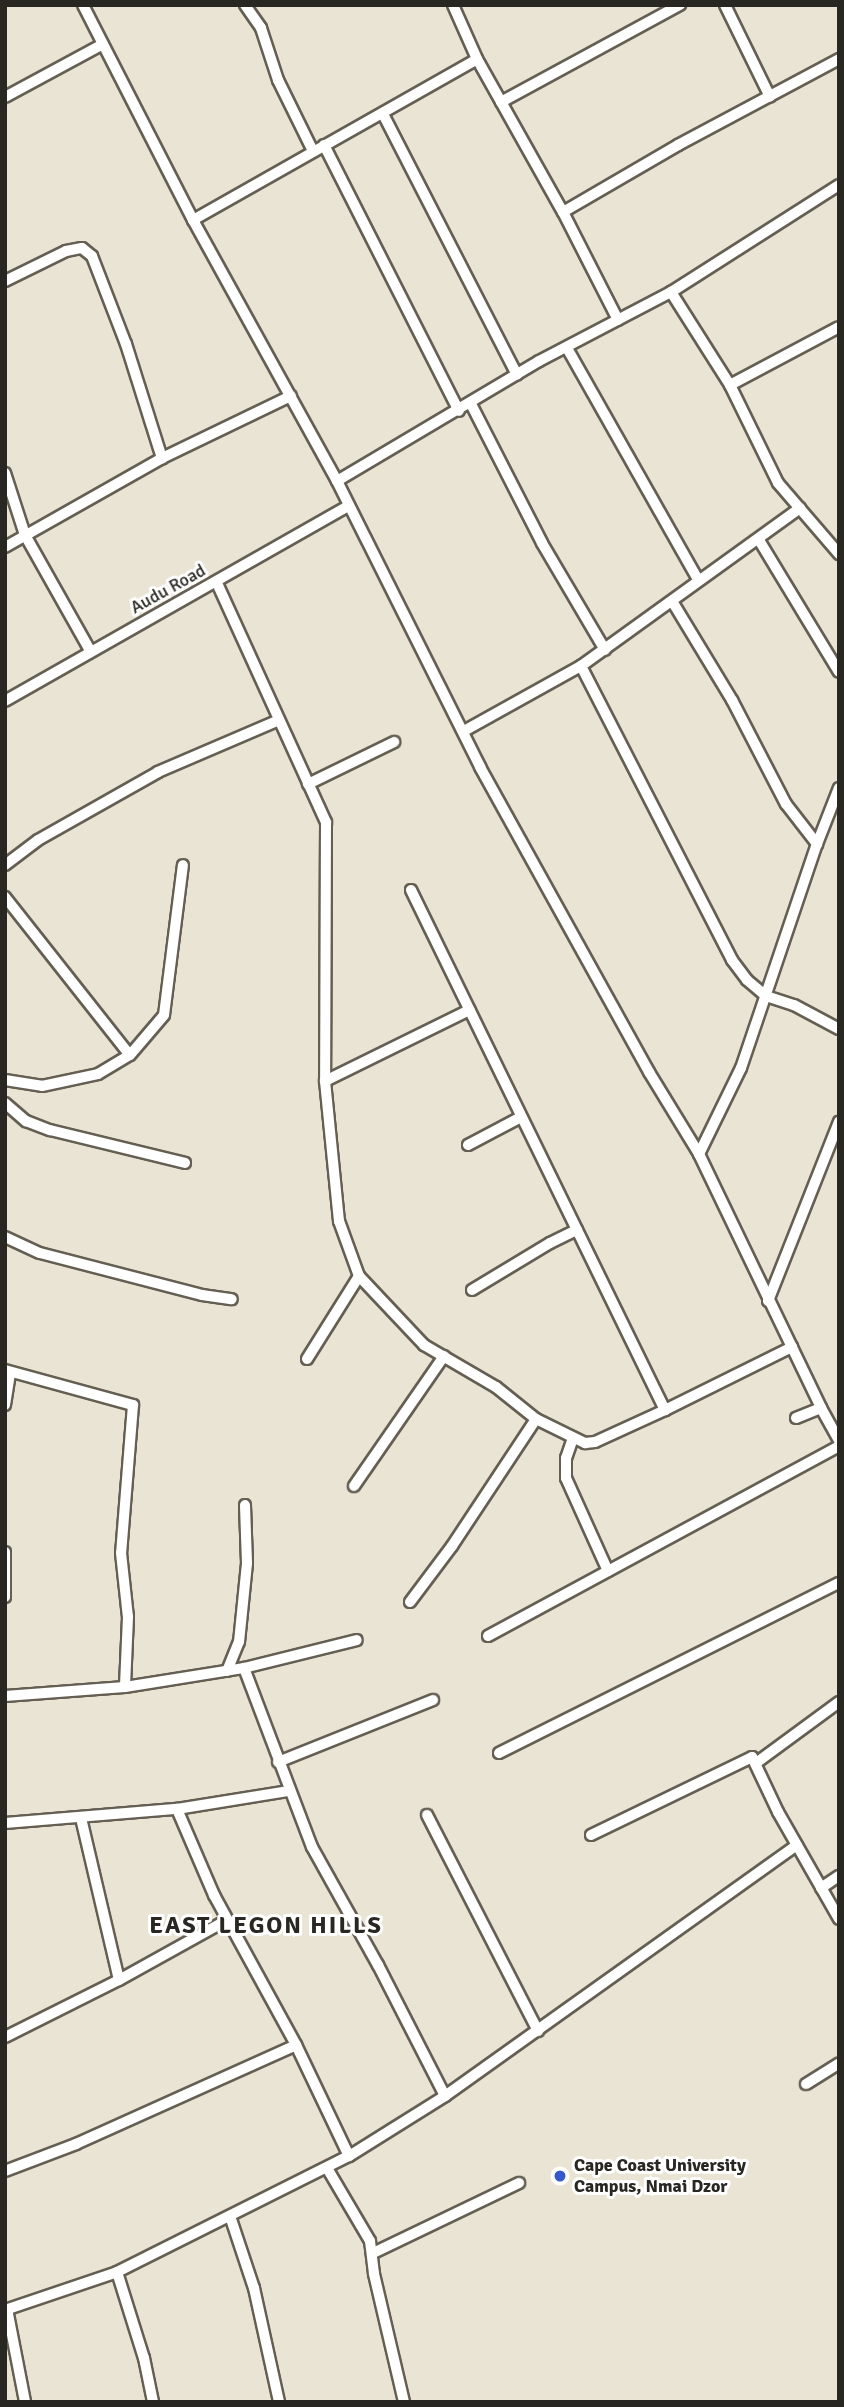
<!DOCTYPE html>
<style>
body{margin:0}
#map{position:relative;width:844px;height:2407px;overflow:hidden;background:#eae4d5;font-family:Signika,sans-serif}
div>[style]{position:absolute}
.roads{filter:drop-shadow(2px 0 #645f52) drop-shadow(-2px 0 #645f52) drop-shadow(0 2px #645f52) drop-shadow(0 -2px #645f52)}
.minor>*{height:10px;margin:-5px;padding:0 5px;transform-origin:5px;border-radius:5px;background:#fff}
.dots>*{width:19px;height:19px;translate:-50% -50%;box-sizing:border-box;border:4px solid #fff;border-radius:50%}
span{translate:-50% -50%;white-space:nowrap;text-align:center;line-height:1.15;-webkit-text-stroke:6px #fff;paint-order:stroke}
.street-label{font-size:18px;color:#292721}
.poi-label{font-size:18px;color:#292721;font-weight:700}
.left{translate:0 -50%;text-align:left}
.district-label{font-size:24px;color:#292721;font-weight:700;letter-spacing:2px}
.frame{position:absolute;inset:0;border:7px solid #292721;pointer-events:none}
</style>
<div id="map">
<div class="roads">
<div class="minor">
<div style="left:83px;top:5px;width:242px;rotate:62.9deg"></div>
<div style="left:193px;top:220px;width:298px;rotate:61.1deg"></div>
<div style="left:337px;top:481px;width:320px;rotate:63.4deg"></div>
<div style="left:480px;top:767px;width:349px;rotate:61deg"></div>
<div style="left:649px;top:1072px;width:96px;rotate:58.6deg"></div>
<div style="left:699px;top:1154px;width:282px;rotate:64.3deg"></div>
<div style="left:821px;top:1408px;width:37px;rotate:61deg"></div>
<div style="left:245px;top:5px;width:28px;rotate:55deg"></div>
<div style="left:261px;top:28px;width:55px;rotate:71.9deg"></div>
<div style="left:278px;top:80px;width:79px;rotate:63.8deg"></div>
<div style="left:453px;top:5px;width:59px;rotate:66deg"></div>
<div style="left:477px;top:59px;width:176px;rotate:60.7deg"></div>
<div style="left:563px;top:212px;width:121px;rotate:63deg"></div>
<div style="left:725px;top:5px;width:102px;rotate:63.9deg"></div>
<div style="left:5px;top:97px;width:111px;rotate:-28.4deg"></div>
<div style="left:501px;top:102px;width:204px;rotate:-28.5deg"></div>
<div style="left:383px;top:114px;width:293px;rotate:62.8deg"></div>
<div style="left:324px;top:145px;width:298px;rotate:63.1deg"></div>
<div style="left:563px;top:212px;width:133px;rotate:-30.2deg"></div>
<div style="left:678px;top:145px;width:183px;rotate:-28.1deg"></div>
<div style="left:193px;top:220px;width:326px;rotate:-29.5deg"></div>
<div style="left:5px;top:281px;width:68px;rotate:-26.2deg"></div>
<div style="left:66px;top:251px;width:16px;rotate:-11deg"></div>
<div style="left:82px;top:248px;width:13px;rotate:39deg"></div>
<div style="left:92px;top:256px;width:94px;rotate:68.9deg"></div>
<div style="left:126px;top:344px;width:120px;rotate:72.5deg"></div>
<div style="left:671px;top:292px;width:110px;rotate:57.6deg"></div>
<div style="left:730px;top:385px;width:109px;rotate:63.9deg"></div>
<div style="left:778px;top:483px;width:94px;rotate:49.3deg"></div>
<div style="left:567px;top:348px;width:266px;rotate:60.5deg"></div>
<div style="left:730px;top:385px;width:123px;rotate:-28deg"></div>
<div style="left:471px;top:404px;width:156px;rotate:62.9deg"></div>
<div style="left:542px;top:543px;width:124px;rotate:59.5deg"></div>
<div style="left:5px;top:473px;width:65px;rotate:72.1deg"></div>
<div style="left:25px;top:535px;width:134px;rotate:60.6deg"></div>
<div style="left:337px;top:481px;width:235px;rotate:-30.7deg"></div>
<div style="left:539px;top:361px;width:149px;rotate:-27.6deg"></div>
<div style="left:671px;top:292px;width:199px;rotate:-32.5deg"></div>
<div style="left:759px;top:540px;width:154px;rotate:58.8deg"></div>
<div style="left:5px;top:547px;width:180px;rotate:-29.5deg"></div>
<div style="left:162px;top:458px;width:143px;rotate:-25.7deg"></div>
<div style="left:217px;top:583px;width:263px;rotate:65.5deg"></div>
<div style="left:326px;top:822px;width:259px;rotate:90.2deg"></div>
<div style="left:325px;top:1081px;width:141px;rotate:84.3deg"></div>
<div style="left:339px;top:1221px;width:59px;rotate:70deg"></div>
<div style="left:359px;top:1276px;width:95px;rotate:46.7deg"></div>
<div style="left:424px;top:1345px;width:83px;rotate:30.3deg"></div>
<div style="left:496px;top:1387px;width:51px;rotate:38.7deg"></div>
<div style="left:536px;top:1419px;width:55px;rotate:26.1deg"></div>
<div style="left:585px;top:1443px;width:10px;rotate:-6deg"></div>
<div style="left:595px;top:1442px;width:77px;rotate:-24.6deg"></div>
<div style="left:665px;top:1410px;width:142px;rotate:-26.4deg"></div>
<div style="left:672px;top:601px;width:116px;rotate:58.8deg"></div>
<div style="left:732px;top:700px;width:117px;rotate:62.6deg"></div>
<div style="left:786px;top:804px;width:51px;rotate:52.2deg"></div>
<div style="left:581px;top:666px;width:331px;rotate:62.8deg"></div>
<div style="left:732px;top:960px;width:25px;rotate:53deg"></div>
<div style="left:747px;top:980px;width:25px;rotate:40deg"></div>
<div style="left:766px;top:996px;width:29px;rotate:18deg"></div>
<div style="left:794px;top:1005px;width:51px;rotate:28.1deg"></div>
<div style="left:5px;top:701px;width:393px;rotate:-29.6deg"></div>
<div style="left:464px;top:731px;width:134px;rotate:-29.1deg"></div>
<div style="left:581px;top:666px;width:270px;rotate:-35.8deg"></div>
<div style="left:308px;top:784px;width:96px;rotate:-26deg"></div>
<div style="left:5px;top:865px;width:41px;rotate:-37.1deg"></div>
<div style="left:38px;top:840px;width:138px;rotate:-29.5deg"></div>
<div style="left:158px;top:772px;width:129px;rotate:-23.2deg"></div>
<div style="left:411px;top:890px;width:579px;rotate:63.97deg"></div>
<div style="left:5px;top:897px;width:201px;rotate:51.7deg"></div>
<div style="left:5px;top:1080px;width:37px;rotate:9deg"></div>
<div style="left:42px;top:1086px;width:57px;rotate:-12.1deg"></div>
<div style="left:98px;top:1074px;width:37px;rotate:-31deg"></div>
<div style="left:130px;top:1055px;width:52px;rotate:-49.6deg"></div>
<div style="left:164px;top:1015px;width:151px;rotate:-82.8deg"></div>
<div style="left:325px;top:1081px;width:161px;rotate:-26.2deg"></div>
<div style="left:5px;top:1103px;width:28px;rotate:41deg"></div>
<div style="left:26px;top:1121px;width:26px;rotate:21deg"></div>
<div style="left:50px;top:1130px;width:139px;rotate:13.7deg"></div>
<div style="left:468px;top:1145px;width:60px;rotate:-27.8deg"></div>
<div style="left:699px;top:1154px;width:96px;rotate:-64deg"></div>
<div style="left:741px;top:1068px;width:237px;rotate:-71.3deg"></div>
<div style="left:817px;top:844px;width:60px;rotate:-68.6deg"></div>
<div style="left:5px;top:1237px;width:38px;rotate:25deg"></div>
<div style="left:40px;top:1253px;width:167px;rotate:14.5deg"></div>
<div style="left:202px;top:1295px;width:30px;rotate:8deg"></div>
<div style="left:472px;top:1290px;width:91px;rotate:-31.1deg"></div>
<div style="left:550px;top:1243px;width:30px;rotate:-26deg"></div>
<div style="left:768px;top:1301px;width:193px;rotate:-68.4deg"></div>
<div style="left:307px;top:1359px;width:98px;rotate:-57.9deg"></div>
<div style="left:5px;top:1370px;width:133px;rotate:15.3deg"></div>
<div style="left:133px;top:1405px;width:148px;rotate:94.6deg"></div>
<div style="left:121px;top:1553px;width:64px;rotate:83.8deg"></div>
<div style="left:128px;top:1617px;width:70px;rotate:92.5deg"></div>
<div style="left:5px;top:1405px;width:33px;rotate:-81deg"></div>
<div style="left:796px;top:1418px;width:27px;rotate:-22deg"></div>
<div style="left:573px;top:1438px;width:21px;rotate:109deg"></div>
<div style="left:566px;top:1458px;width:20px;rotate:90deg"></div>
<div style="left:566px;top:1478px;width:102px;rotate:65.7deg"></div>
<div style="left:354px;top:1486px;width:158px;rotate:-55.3deg"></div>
<div style="left:5px;top:1552px;width:45px;rotate:90deg"></div>
<div style="left:410px;top:1602px;width:70px;rotate:-53.1deg"></div>
<div style="left:452px;top:1546px;width:152px;rotate:-56.5deg"></div>
<div style="left:488px;top:1636px;width:399px;rotate:-28.4deg"></div>
<div style="left:244px;top:1668px;width:116px;rotate:-13.9deg"></div>
<div style="left:227px;top:1671px;width:31px;rotate:-68deg"></div>
<div style="left:239px;top:1642px;width:79px;rotate:-84.2deg"></div>
<div style="left:247px;top:1563px;width:58px;rotate:-92deg"></div>
<div style="left:5px;top:1696px;width:120px;rotate:-4.3deg"></div>
<div style="left:125px;top:1687px;width:121px;rotate:-9.1deg"></div>
<div style="left:244px;top:1668px;width:191px;rotate:69.2deg"></div>
<div style="left:312px;top:1847px;width:135px;rotate:60.8deg"></div>
<div style="left:378px;top:1965px;width:147px;rotate:62.9deg"></div>
<div style="left:499px;top:1753px;width:380px;rotate:-26.6deg"></div>
<div style="left:278px;top:1762px;width:167px;rotate:-21.8deg"></div>
<div style="left:756px;top:1763px;width:103px;rotate:-36.3deg"></div>
<div style="left:177px;top:1809px;width:94px;rotate:66.7deg"></div>
<div style="left:214px;top:1895px;width:171px;rotate:61.3deg"></div>
<div style="left:296px;top:2045px;width:123px;rotate:64.5deg"></div>
<div style="left:427px;top:1815px;width:243px;rotate:62.8deg"></div>
<div style="left:81px;top:1818px;width:166px;rotate:76.8deg"></div>
<div style="left:5px;top:1823px;width:173px;rotate:-4.7deg"></div>
<div style="left:177px;top:1809px;width:112px;rotate:-9.2deg"></div>
<div style="left:591px;top:1835px;width:179px;rotate:-25.8deg"></div>
<div style="left:752px;top:1757px;width:61px;rotate:64.7deg"></div>
<div style="left:778px;top:1812px;width:123px;rotate:60.3deg"></div>
<div style="left:821px;top:1888px;width:22px;rotate:-34deg"></div>
<div style="left:5px;top:2037px;width:127px;rotate:-26.6deg"></div>
<div style="left:119px;top:1980px;width:124px;rotate:-29.1deg"></div>
<div style="left:806px;top:2084px;width:39px;rotate:-32deg"></div>
<div style="left:327px;top:2168px;width:85px;rotate:59.5deg"></div>
<div style="left:370px;top:2241px;width:33px;rotate:83deg"></div>
<div style="left:374px;top:2274px;width:131px;rotate:76.8deg"></div>
<div style="left:5px;top:2171px;width:76px;rotate:-20.8deg"></div>
<div style="left:76px;top:2144px;width:241px;rotate:-24.2deg"></div>
<div style="left:230px;top:2216px;width:76px;rotate:71.6deg"></div>
<div style="left:254px;top:2288px;width:117px;rotate:77.6deg"></div>
<div style="left:373px;top:2253px;width:162px;rotate:-25.6deg"></div>
<div style="left:117px;top:2272px;width:90px;rotate:72.6deg"></div>
<div style="left:144px;top:2358px;width:45px;rotate:78.4deg"></div>
<div style="left:7px;top:2309px;width:95px;rotate:79deg"></div>
<div style="left:5px;top:2310px;width:118px;rotate:-18.7deg"></div>
<div style="left:117px;top:2272px;width:259px;rotate:-26.6deg"></div>
<div style="left:349px;top:2156px;width:113px;rotate:-32deg"></div>
<div style="left:445px;top:2096px;width:432px;rotate:-35.5deg"></div>
</div>
</div>
<div class="dots">
<div style="left:560px;top:2176px;background:#345acb"></div>
</div>
<div class="street-label">
<span style="left:168px;top:589px;rotate:-29deg">Audu Road</span>
</div>
<div class="poi-label">
<span class="left" style="left:574px;top:2176px">Cape Coast University<br>Campus, Nmai Dzor</span>
</div>
<div class="district-label">
<span style="left:266px;top:1926px">EAST LEGON HILLS</span>
</div>
<div class="frame"></div>
</div>
